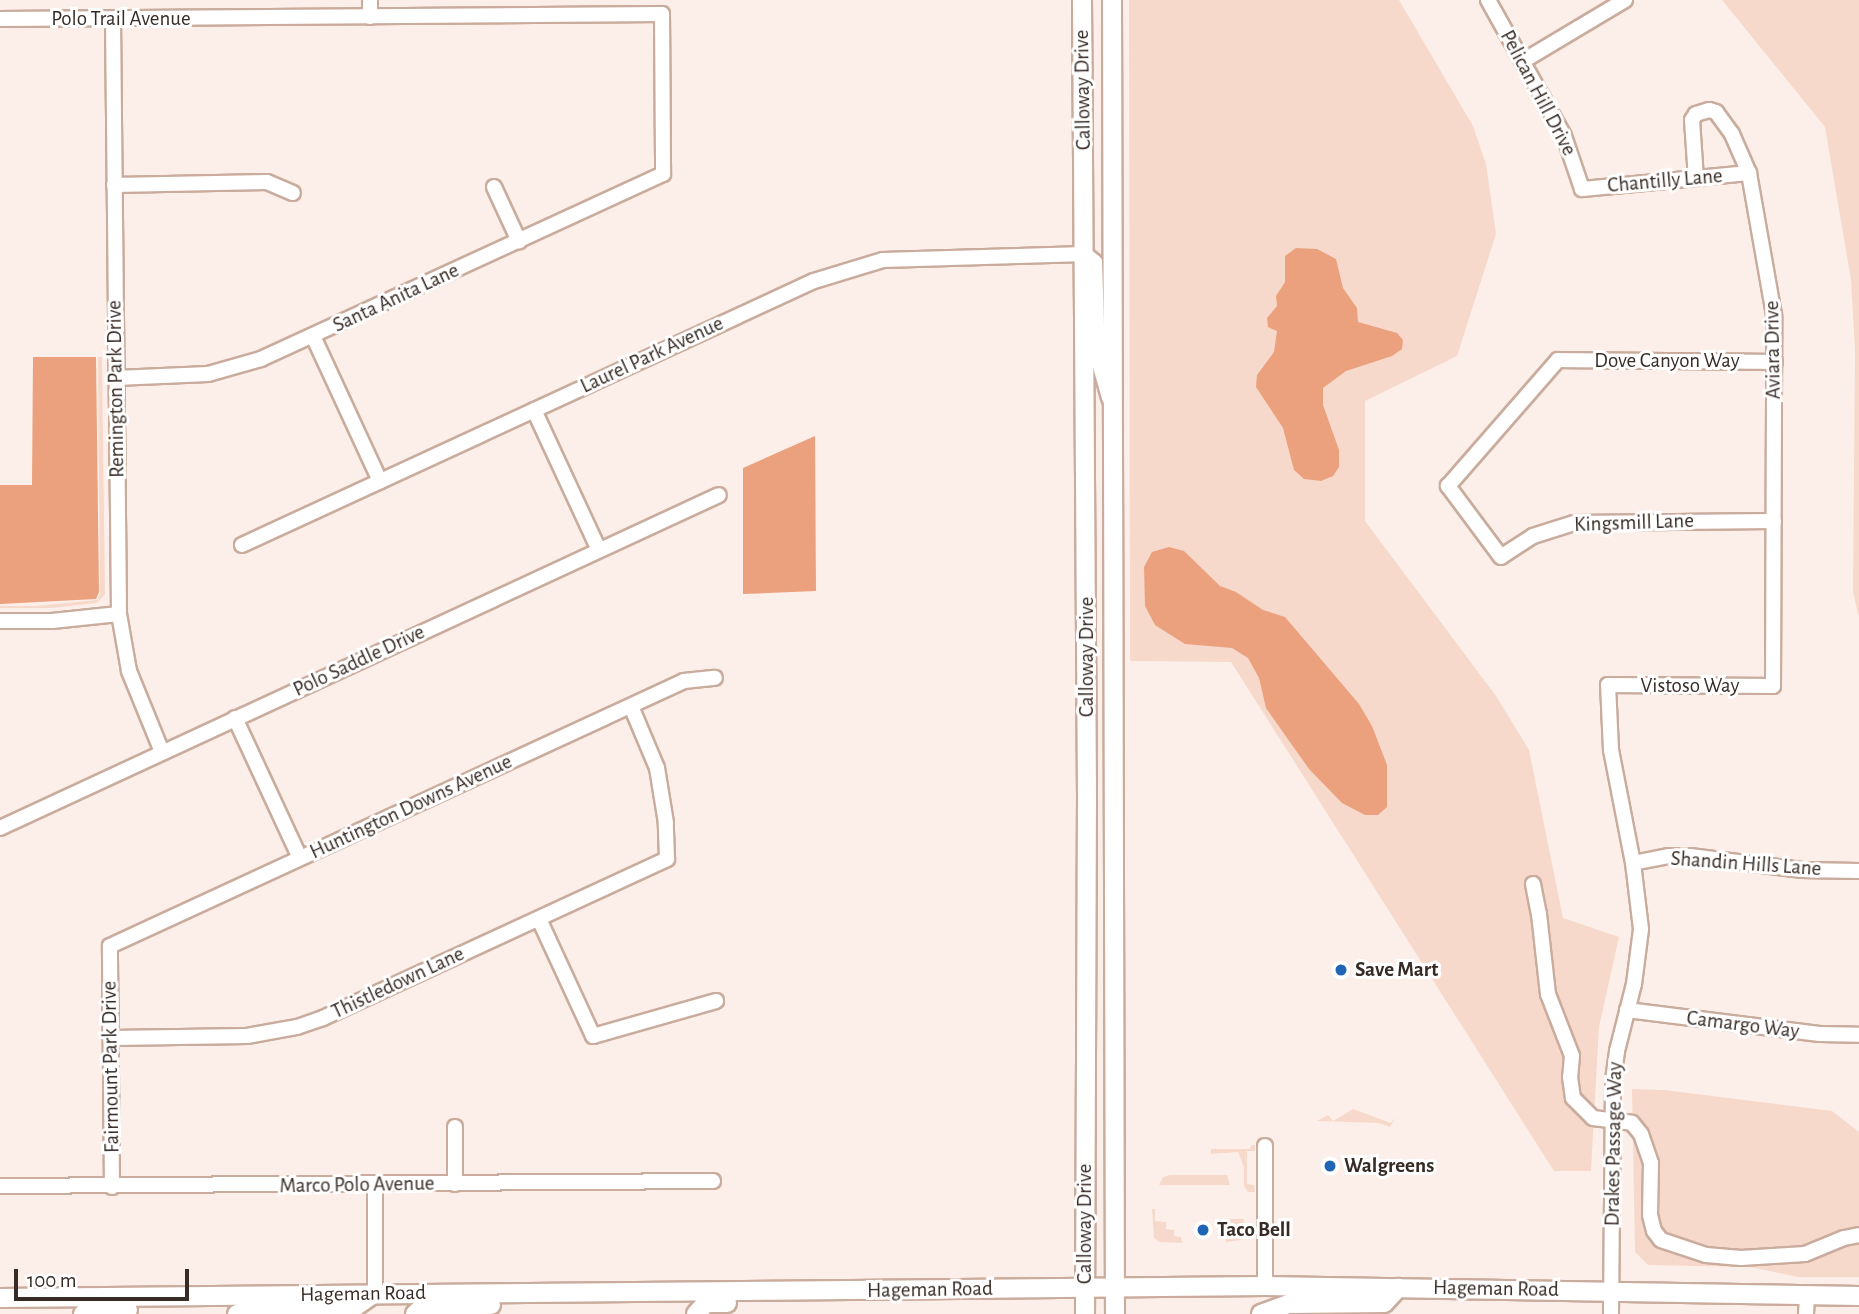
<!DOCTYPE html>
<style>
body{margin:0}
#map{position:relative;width:1859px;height:1314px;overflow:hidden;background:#fcefe9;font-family:"Alegreya Sans",sans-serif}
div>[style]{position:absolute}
.green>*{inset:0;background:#f6d9cb}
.water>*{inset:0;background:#eba17d}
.roads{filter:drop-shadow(2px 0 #c9ac9d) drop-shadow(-2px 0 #c9ac9d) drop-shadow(0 2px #c9ac9d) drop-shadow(0 -2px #c9ac9d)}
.minor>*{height:14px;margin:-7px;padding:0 7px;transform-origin:7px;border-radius:7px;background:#fff}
.major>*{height:18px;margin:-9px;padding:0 9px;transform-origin:9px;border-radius:9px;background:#fff}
.dots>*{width:19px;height:19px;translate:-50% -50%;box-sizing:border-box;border:4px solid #fff;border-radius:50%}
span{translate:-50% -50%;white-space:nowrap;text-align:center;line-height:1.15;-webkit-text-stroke:6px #fff;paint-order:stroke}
.street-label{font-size:21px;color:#372b26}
.poi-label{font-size:21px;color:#372b26;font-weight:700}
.left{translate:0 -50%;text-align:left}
.scale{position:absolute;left:14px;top:1269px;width:175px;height:32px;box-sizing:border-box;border:4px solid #372b26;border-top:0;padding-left:9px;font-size:21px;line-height:24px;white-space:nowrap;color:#372b26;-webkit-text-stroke:5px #fff;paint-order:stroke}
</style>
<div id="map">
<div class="green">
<div style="clip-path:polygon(1129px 0,1399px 0,1473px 126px,1486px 164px,1496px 234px,1457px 356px,1365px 401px,1365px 521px,1496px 696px,1529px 750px,1563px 918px,1619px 937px,1599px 1027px,1591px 1171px,1554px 1171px,1231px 662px,1130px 661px)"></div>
<div style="clip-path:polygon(1722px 0,1859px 0,1859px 617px,1853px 592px,1855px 350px,1851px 280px,1825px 127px)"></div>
<div style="clip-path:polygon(98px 357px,102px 357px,105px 594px,97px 603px,50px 608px,0 608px,0 606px,35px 606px,97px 600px,100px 594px)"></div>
<div style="clip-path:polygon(1632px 1089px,1664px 1090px,1832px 1111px,1859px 1132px,1859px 1277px,1798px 1277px,1750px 1267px,1648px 1265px,1635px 1252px)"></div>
<div style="clip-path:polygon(1353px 1109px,1391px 1123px,1396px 1117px,1390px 1127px,1378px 1123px,1317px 1121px,1328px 1115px,1333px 1121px)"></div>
<div style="clip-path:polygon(1251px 1145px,1255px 1145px,1255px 1151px,1247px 1151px,1247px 1184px,1254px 1185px,1255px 1192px,1248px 1192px,1244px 1186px,1244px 1167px,1238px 1152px,1211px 1154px,1211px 1149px,1250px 1149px)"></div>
<div style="clip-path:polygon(1170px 1175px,1227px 1175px,1230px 1185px,1159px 1185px,1163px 1177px)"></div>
<div style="clip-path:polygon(1152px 1209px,1155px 1209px,1155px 1221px,1166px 1222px,1166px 1229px,1174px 1230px,1174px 1236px,1181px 1237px,1182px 1243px,1160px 1242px,1154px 1238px)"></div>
<div style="clip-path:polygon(1244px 1219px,1241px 1240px,1226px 1242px,1225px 1219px)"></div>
</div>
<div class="water">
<div style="clip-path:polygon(1296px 248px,1317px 249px,1336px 259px,1343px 288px,1357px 308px,1358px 322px,1397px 333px,1403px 340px,1402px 349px,1392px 356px,1346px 371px,1323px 388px,1323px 405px,1339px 450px,1339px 467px,1333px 476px,1321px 481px,1304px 479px,1294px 470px,1283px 428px,1256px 387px,1257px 375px,1274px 352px,1277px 331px,1268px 327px,1267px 318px,1277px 306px,1276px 296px,1285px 282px,1285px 256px)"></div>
<div style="clip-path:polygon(33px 357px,96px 357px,99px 592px,96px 599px,0 604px,0 485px,32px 485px)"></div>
<div style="clip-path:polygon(815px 436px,816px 591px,743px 594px,743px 468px)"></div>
<div style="clip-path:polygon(1169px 547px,1184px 551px,1220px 586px,1236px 592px,1263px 610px,1285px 617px,1359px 704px,1372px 726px,1387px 765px,1387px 807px,1378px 815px,1365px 815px,1342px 803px,1309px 769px,1266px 708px,1259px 678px,1248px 658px,1232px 648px,1185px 644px,1155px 625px,1145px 606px,1144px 567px,1152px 552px)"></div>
</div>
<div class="roads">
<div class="minor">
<div style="left:370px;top:0;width:17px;rotate:90deg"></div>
<div style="left:1488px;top:0;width:156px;rotate:60.8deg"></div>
<div style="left:1564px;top:136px;width:56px;rotate:71.2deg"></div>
<div style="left:1582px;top:189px;width:168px;rotate:-5.5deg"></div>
<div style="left:0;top:19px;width:662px;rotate:-0.43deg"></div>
<div style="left:662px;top:14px;width:160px;rotate:89.6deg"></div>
<div style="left:663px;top:174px;width:443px;rotate:155.3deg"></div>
<div style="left:261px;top:359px;width:55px;rotate:164.2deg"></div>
<div style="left:208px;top:374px;width:92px;rotate:177.5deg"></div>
<div style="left:113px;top:19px;width:595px;rotate:89.42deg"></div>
<div style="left:119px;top:614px;width:58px;rotate:80deg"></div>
<div style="left:129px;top:671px;width:87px;rotate:67.8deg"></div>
<div style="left:1523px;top:61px;width:119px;rotate:-30.9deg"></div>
<div style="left:114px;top:185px;width:153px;rotate:-1.1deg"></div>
<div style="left:267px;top:182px;width:28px;rotate:23deg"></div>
<div style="left:494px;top:187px;width:60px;rotate:65.2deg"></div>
<div style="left:313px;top:336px;width:160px;rotate:65.2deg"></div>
<div style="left:534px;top:410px;width:154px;rotate:65.1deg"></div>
<div style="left:1774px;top:521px;width:200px;rotate:179.4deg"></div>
<div style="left:1574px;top:523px;width:43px;rotate:162.4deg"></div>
<div style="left:1533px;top:536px;width:38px;rotate:147deg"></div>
<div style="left:1501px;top:557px;width:89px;rotate:-126.7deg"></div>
<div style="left:1448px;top:486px;width:167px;rotate:-48.9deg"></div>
<div style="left:1558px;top:360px;width:217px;rotate:0.5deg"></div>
<div style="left:242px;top:545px;width:630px;rotate:-24.78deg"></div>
<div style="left:814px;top:281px;width:72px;rotate:-16.9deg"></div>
<div style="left:883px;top:260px;width:202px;rotate:-1.7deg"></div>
<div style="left:1085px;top:254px;width:13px;rotate:39deg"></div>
<div style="left:1095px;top:262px;width:97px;rotate:88.2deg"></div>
<div style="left:1098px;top:359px;width:41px;rotate:74.2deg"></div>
<div style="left:0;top:621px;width:52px"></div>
<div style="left:52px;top:621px;width:67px;rotate:-6deg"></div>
<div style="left:235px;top:718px;width:154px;rotate:65.1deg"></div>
<div style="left:0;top:828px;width:792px;rotate:-24.85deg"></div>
<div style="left:1633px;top:863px;width:37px;rotate:-11deg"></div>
<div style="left:1669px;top:856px;width:21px"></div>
<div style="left:1690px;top:856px;width:113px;rotate:7.1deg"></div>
<div style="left:1802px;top:870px;width:57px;rotate:1deg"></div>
<div style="left:1533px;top:884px;width:31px;rotate:79deg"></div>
<div style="left:1539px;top:914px;width:81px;rotate:83.6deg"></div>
<div style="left:1548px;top:994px;width:66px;rotate:68.8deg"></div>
<div style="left:1572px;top:1056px;width:21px;rotate:95deg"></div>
<div style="left:1570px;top:1077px;width:21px;rotate:82deg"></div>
<div style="left:1573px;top:1098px;width:28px;rotate:45deg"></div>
<div style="left:1593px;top:1118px;width:39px;rotate:7deg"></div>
<div style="left:1632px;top:1123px;width:14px;rotate:51deg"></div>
<div style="left:1641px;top:1134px;width:31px;rotate:71deg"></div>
<div style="left:1651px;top:1163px;width:52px;rotate:91.1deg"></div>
<div style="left:1650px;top:1215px;width:16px;rotate:76deg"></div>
<div style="left:1654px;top:1231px;width:11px;rotate:52deg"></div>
<div style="left:1661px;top:1240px;width:47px;rotate:18.4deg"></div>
<div style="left:1706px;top:1255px;width:35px;rotate:5deg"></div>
<div style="left:1741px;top:1258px;width:64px;rotate:-3.6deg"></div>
<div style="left:1805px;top:1254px;width:42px;rotate:-22.3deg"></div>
<div style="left:1844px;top:1238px;width:15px;rotate:-11deg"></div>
<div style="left:539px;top:919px;width:129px;rotate:65.2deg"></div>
<div style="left:593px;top:1036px;width:128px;rotate:-15.9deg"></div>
<div style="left:1627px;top:1010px;width:194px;rotate:7.1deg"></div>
<div style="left:1820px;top:1034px;width:39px;rotate:1deg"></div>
<div style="left:111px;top:1038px;width:136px;rotate:-0.8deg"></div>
<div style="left:247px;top:1036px;width:51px;rotate:-10.2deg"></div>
<div style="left:297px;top:1027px;width:28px;rotate:-19deg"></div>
<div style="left:323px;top:1018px;width:379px;rotate:-24.8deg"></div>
<div style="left:667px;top:859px;width:36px;rotate:-92deg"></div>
<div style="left:666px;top:823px;width:56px;rotate:-99.3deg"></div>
<div style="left:657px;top:768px;width:67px;rotate:-112.8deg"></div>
<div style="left:455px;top:1127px;width:57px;rotate:90deg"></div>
<div style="left:1265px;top:1146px;width:140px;rotate:90deg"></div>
<div style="left:375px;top:1185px;width:108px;rotate:90deg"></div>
<div style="left:0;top:1186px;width:713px;rotate:-0.4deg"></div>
<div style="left:112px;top:1187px;width:241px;rotate:-90.5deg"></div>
<div style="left:110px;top:946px;width:632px;rotate:-24.78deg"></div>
<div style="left:684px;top:681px;width:31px;rotate:-6deg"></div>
<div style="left:1611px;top:1314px;width:234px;rotate:-89.5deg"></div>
<div style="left:1613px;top:1080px;width:29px;rotate:-82deg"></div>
<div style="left:1617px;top:1051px;width:69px;rotate:-75.8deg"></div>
<div style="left:1634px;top:984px;width:55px;rotate:-82.7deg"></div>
<div style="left:1641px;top:929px;width:66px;rotate:-96.9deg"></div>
<div style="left:1633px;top:863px;width:115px;rotate:-101deg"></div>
<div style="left:1611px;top:750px;width:65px;rotate:-92.6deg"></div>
<div style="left:1608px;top:685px;width:165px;rotate:0.3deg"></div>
<div style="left:1773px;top:686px;width:371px;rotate:-89.8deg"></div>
<div style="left:1774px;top:315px;width:144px;rotate:-100deg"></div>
<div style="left:1749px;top:173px;width:43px;rotate:-113.6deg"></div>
<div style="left:1732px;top:134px;width:27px;rotate:-126deg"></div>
<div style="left:1716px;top:112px;width:7px;rotate:-164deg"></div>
<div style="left:1709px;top:110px;width:14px;rotate:163deg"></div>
<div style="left:1696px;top:114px;width:7px;rotate:124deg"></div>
<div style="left:1692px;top:120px;width:58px;rotate:86.1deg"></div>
<div style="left:1806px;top:1314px;width:20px;rotate:-87deg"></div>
</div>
<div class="major">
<div style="left:1082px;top:0;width:797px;rotate:89.64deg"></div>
<div style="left:1087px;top:797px;width:517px;rotate:90.22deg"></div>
<div style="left:1112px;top:0;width:1314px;rotate:89.87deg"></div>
<div style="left:0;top:1298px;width:1265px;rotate:-0.54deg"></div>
<div style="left:1265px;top:1286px;width:594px;rotate:0.96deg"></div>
<div style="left:83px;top:1314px;width:5px;rotate:-37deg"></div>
<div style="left:87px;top:1311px;width:41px;rotate:-1.4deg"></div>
<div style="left:237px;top:1314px;width:13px;rotate:-18deg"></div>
<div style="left:249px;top:1310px;width:106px;rotate:-1.6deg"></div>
<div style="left:355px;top:1307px;width:24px;rotate:-35deg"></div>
<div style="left:415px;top:1314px;width:12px;rotate:-42deg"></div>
<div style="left:424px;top:1306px;width:67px;rotate:-0.9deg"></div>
<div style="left:696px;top:1314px;width:15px;rotate:-48deg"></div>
<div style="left:706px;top:1303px;width:21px"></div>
<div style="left:1261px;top:1314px;width:30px;rotate:-20deg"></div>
<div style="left:1289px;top:1304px;width:95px;rotate:-0.6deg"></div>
<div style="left:1384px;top:1303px;width:21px;rotate:-47deg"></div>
</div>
</div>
<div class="dots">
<div style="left:1341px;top:970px;background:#2065b5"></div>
<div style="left:1330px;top:1166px;background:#2065b5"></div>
<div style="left:1203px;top:1230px;background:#2065b5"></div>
</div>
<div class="street-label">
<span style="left:121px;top:19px">Polo Trail Avenue</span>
<span style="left:1083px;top:90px;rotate:-91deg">Calloway Drive</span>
<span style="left:1538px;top:93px;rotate:62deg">Pelican Hill Drive</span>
<span style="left:1665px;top:181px;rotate:-5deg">Chantilly Lane</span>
<span style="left:396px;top:298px;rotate:-25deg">Santa Anita Lane</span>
<span style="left:1773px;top:350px;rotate:-91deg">Aviara Drive</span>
<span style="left:652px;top:355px;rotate:-25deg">Laurel Park Avenue</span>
<span style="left:1667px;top:361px">Dove Canyon Way</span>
<span style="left:116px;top:389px;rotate:-91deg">Remington Park Drive</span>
<span style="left:1634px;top:523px;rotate:-2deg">Kingsmill Lane</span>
<span style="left:1087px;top:657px;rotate:-90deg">Calloway Drive</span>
<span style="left:359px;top:661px;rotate:-25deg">Polo Saddle Drive</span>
<span style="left:1690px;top:686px">Vistoso Way</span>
<span style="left:411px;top:807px;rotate:-25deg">Huntington Downs Avenue</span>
<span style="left:1746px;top:864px;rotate:4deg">Shandin Hills Lane</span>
<span style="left:398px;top:983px;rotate:-25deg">Thistledown Lane</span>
<span style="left:1743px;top:1025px;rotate:7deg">Camargo Way</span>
<span style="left:111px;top:1067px;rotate:-91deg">Fairmount Park Drive</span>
<span style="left:1614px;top:1144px;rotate:-89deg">Drakes Passage Way</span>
<span style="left:357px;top:1185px;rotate:-1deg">Marco Polo Avenue</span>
<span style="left:1085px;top:1224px;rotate:-90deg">Calloway Drive</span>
<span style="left:1496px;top:1289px;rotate:1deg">Hageman Road</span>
<span style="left:930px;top:1290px;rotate:-1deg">Hageman Road</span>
<span style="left:363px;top:1294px;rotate:-1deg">Hageman Road</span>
</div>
<div class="poi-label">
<span class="left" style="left:1355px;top:970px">Save Mart</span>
<span class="left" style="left:1344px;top:1166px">Walgreens</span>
<span class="left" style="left:1217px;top:1230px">Taco Bell</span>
</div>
<div class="scale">100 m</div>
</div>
